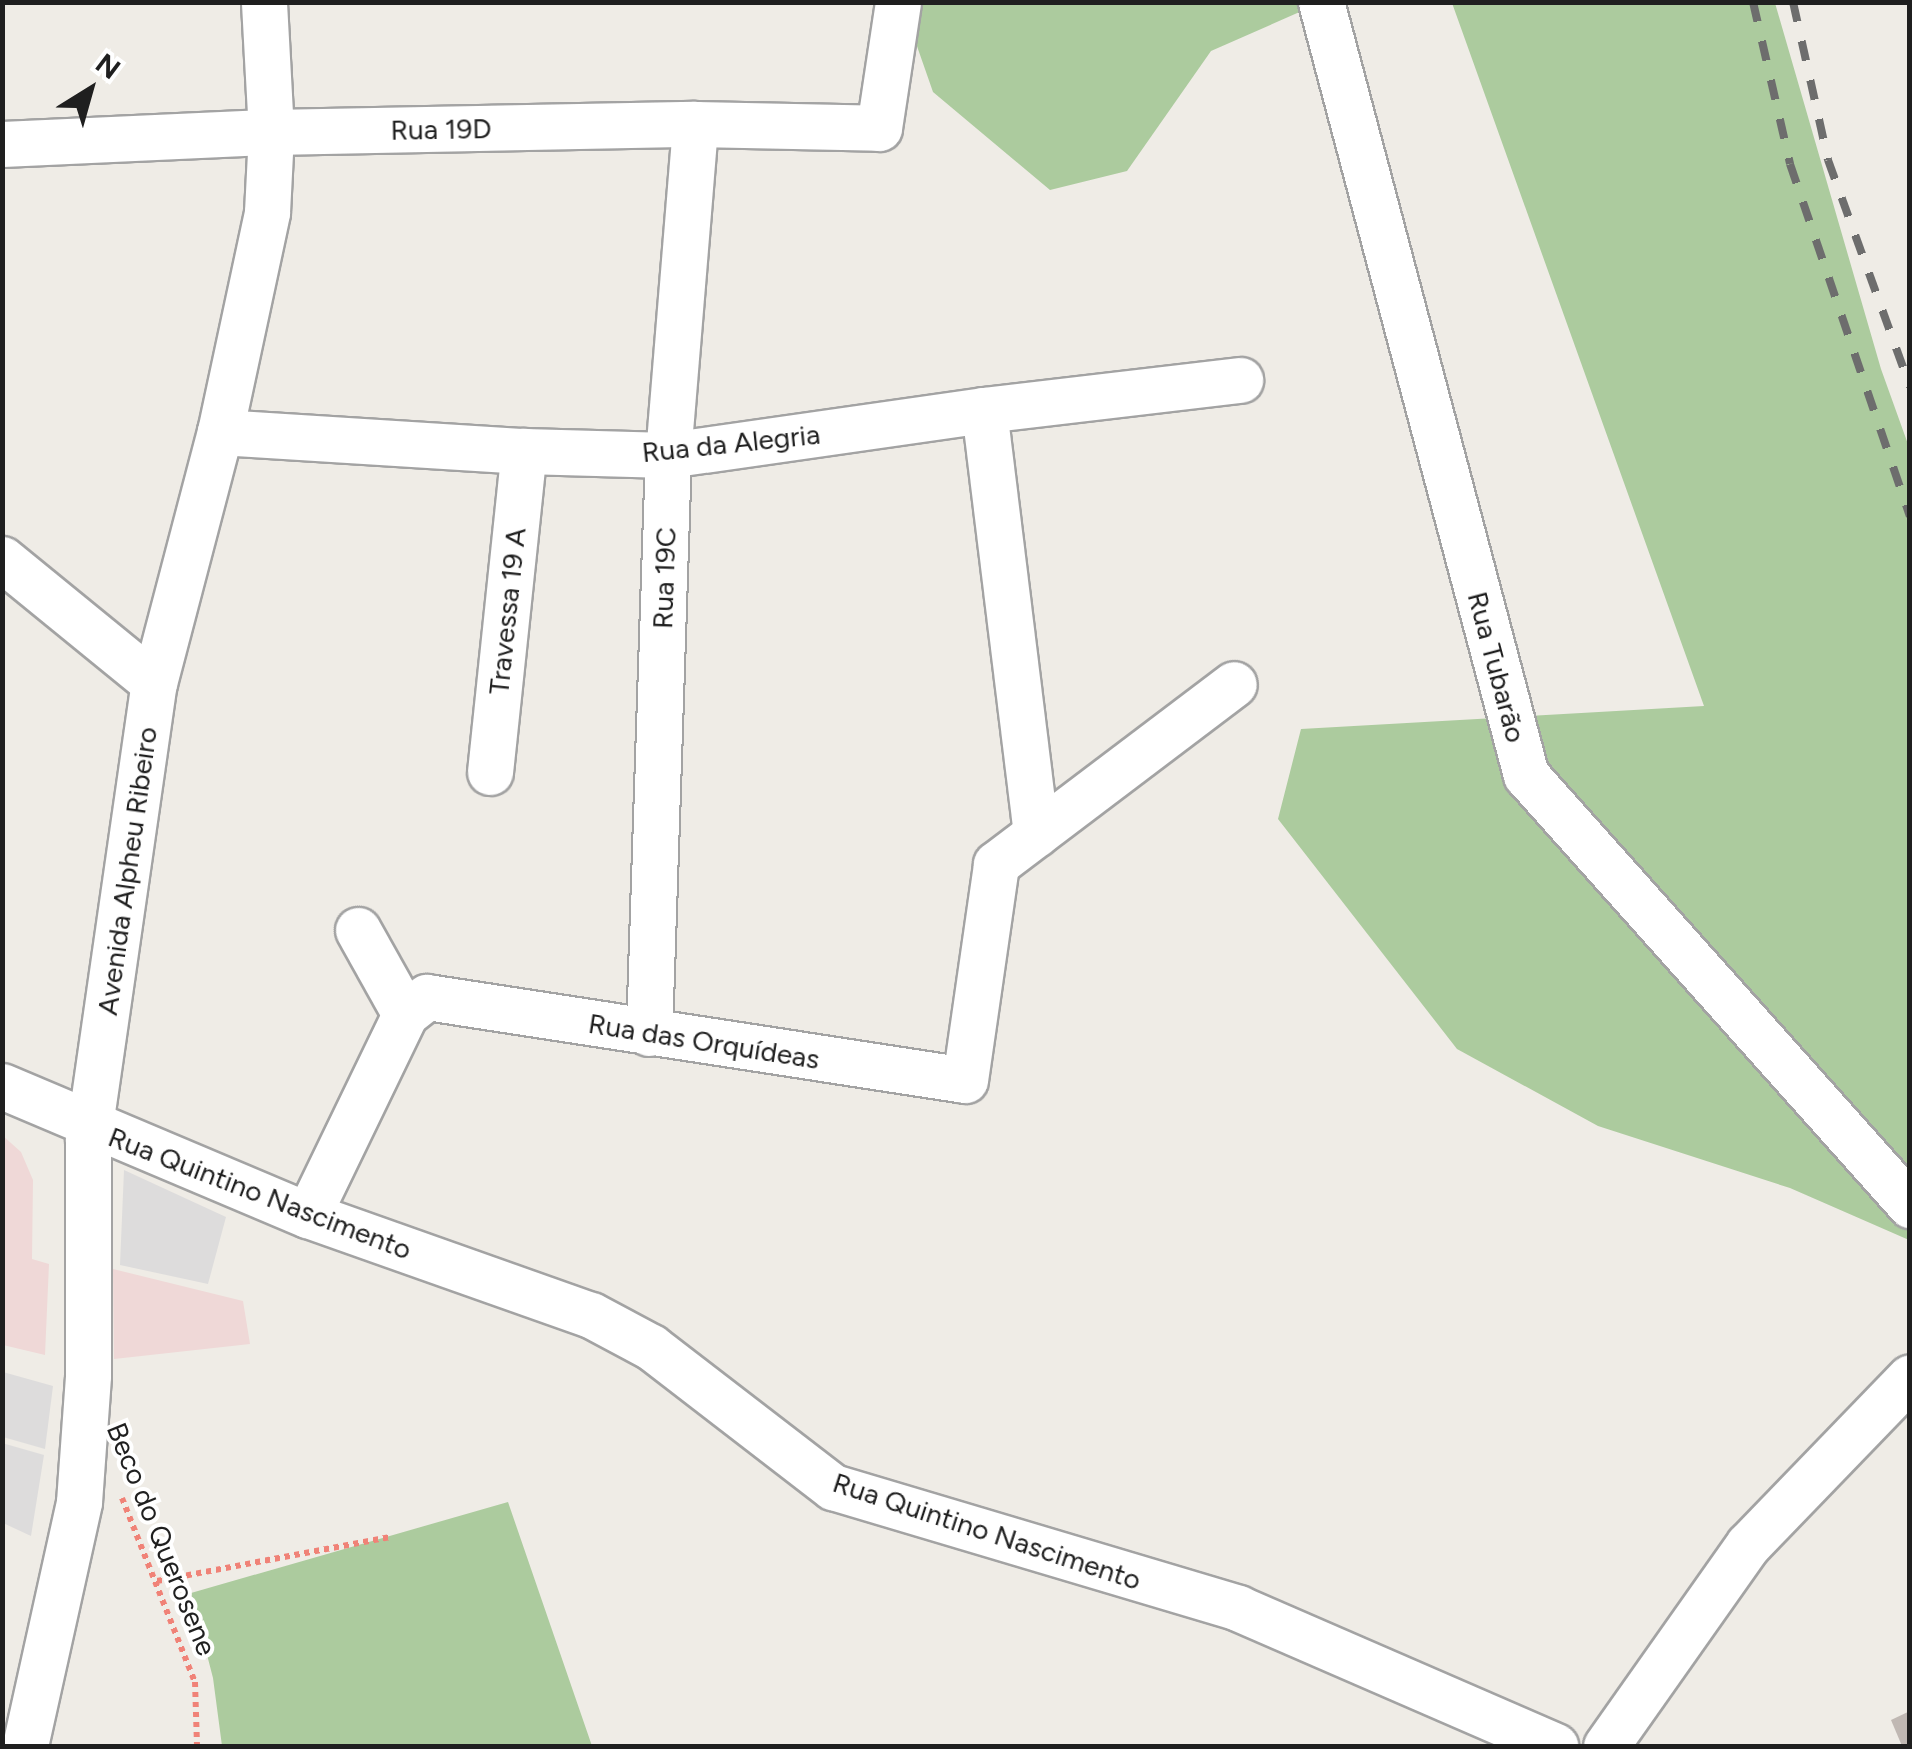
<!DOCTYPE html>
<meta charset="utf-8">
<style>
body{margin:0}
#map{position:relative;width:1912px;height:1749px;overflow:hidden;background:#efece6;font-family:Figtree,sans-serif}
div>[style]{position:absolute}
.residential>*{inset:0;background:#dddcdc}
.commercial>*{inset:0;background:#efd8d7}
.forest>*{inset:0;background:#accb9e}
.building>*{inset:0;background:#c0b8b3}
.path>*{height:6px;margin-top:-3px;transform-origin:0;background:repeating-linear-gradient(90deg,#f08277 0 5px,transparent 0 10px)}
.roads{filter:drop-shadow(2px 0 #a3a3a3) drop-shadow(-2px 0 #a3a3a3) drop-shadow(0 2px #a3a3a3) drop-shadow(0 -2px #a3a3a3)}
.minor>*{height:45px;margin:-22.5px;padding:0 22.5px;transform-origin:22.5px;border-radius:22.5px;background:#fff}
.rail>*{height:8px;margin-top:-4px;transform-origin:0;background:repeating-linear-gradient(90deg,#6d6d6d 0 20px,transparent 0 40px)}
span{translate:-50% -50%;white-space:nowrap;text-align:center;line-height:1.15;-webkit-text-stroke:8px #fff;paint-order:stroke}
.street-label{font-size:28px;color:#1f1f1f}
.frame{position:absolute;inset:0;border:5px solid #1f1f1f;pointer-events:none}
.north{position:absolute;left:40px;top:40px;width:100px;height:100px;-webkit-text-stroke:8px #fff;paint-order:stroke;rotate:37deg;font-size:28px;font-weight:700;line-height:40px;text-align:center;color:#1f1f1f}
.north::after{content:'';display:block;margin:auto;width:35px;height:45px;background:#1f1f1f;clip-path:polygon(50% 0,100% 100%,50% 72%,0 100%)}
</style>
<div id="map">
<div class="residential">
<div style="clip-path:polygon(124px 1170px,226px 1217px,208px 1284px,120px 1265px)"></div>
<div style="clip-path:polygon(3px 1372px,53px 1386px,45px 1449px,3px 1437px)"></div>
<div style="clip-path:polygon(2px 1443px,44px 1455px,31px 1536px,3px 1523px)"></div>
</div>
<div class="commercial">
<div style="clip-path:polygon(2px 1135px,21px 1152px,33px 1180px,32px 1259px,49px 1264px,45px 1355px,3px 1345px)"></div>
<div style="clip-path:polygon(113px 1269px,243px 1301px,250px 1344px,114px 1359px)"></div>
</div>
<div class="forest">
<div style="clip-path:polygon(918px 3px,1320px 3px,1211px 51px,1127px 171px,1050px 190px,933px 92px,911px 29px)"></div>
<div style="clip-path:polygon(1452px 3px,1775px 3px,1881px 369px,1909px 447px,1909px 1240px,1790px 1188px,1598px 1126px,1457px 1049px,1278px 819px,1301px 729px,1704px 706px)"></div>
<div style="clip-path:polygon(508px 1502px,592px 1746px,222px 1746px,213px 1678px,191px 1593px)"></div>
</div>
<div class="building">
<div style="clip-path:polygon(1910px 1711px,1910px 1746px,1902px 1746px,1891px 1720px)"></div>
</div>
<div class="path">
<div style="left:122px;top:1498px;width:198px;rotate:68.4deg"></div>
<div style="left:195px;top:1682px;width:64px;rotate:88.2deg"></div>
<div style="left:157px;top:1581px;width:236px;rotate:-10.7deg"></div>
</div>
<div class="roads">
<div class="minor">
<div style="left:1321px;top:2px;width:800px;rotate:75.15deg"></div>
<div style="left:1526px;top:775px;width:577px;rotate:48.23deg"></div>
<div style="left:2px;top:144px;width:269px;rotate:-2.6deg"></div>
<div style="left:271px;top:132px;width:424px;rotate:-1.1deg"></div>
<div style="left:695px;top:124px;width:184px;rotate:1.2deg"></div>
<div style="left:879px;top:128px;width:127px;rotate:-81.4deg"></div>
<div style="left:984px;top:410px;width:427px;rotate:83deg"></div>
<div style="left:220px;top:432px;width:305px;rotate:3.6deg"></div>
<div style="left:524px;top:451px;width:144px;rotate:1.6deg"></div>
<div style="left:668px;top:455px;width:319px;rotate:-8.1deg"></div>
<div style="left:984px;top:410px;width:258px;rotate:-6.7deg"></div>
<div style="left:2px;top:559px;width:196px;rotate:39.2deg"></div>
<div style="left:490px;top:772px;width:323px;rotate:-84deg"></div>
<div style="left:358px;top:930px;width:96px;rotate:60.8deg"></div>
<div style="left:649px;top:1033px;width:578px;rotate:-88.12deg"></div>
<div style="left:668px;top:455px;width:332px;rotate:-85.3deg"></div>
<div style="left:2px;top:1086px;width:332px;rotate:22.9deg"></div>
<div style="left:308px;top:1215px;width:300px;rotate:19.5deg"></div>
<div style="left:591px;top:1315px;width:68px;rotate:28.1deg"></div>
<div style="left:651px;top:1347px;width:230px;rotate:37.6deg"></div>
<div style="left:833px;top:1487px;width:423px;rotate:16.6deg"></div>
<div style="left:1238px;top:1608px;width:346px;rotate:23.5deg"></div>
<div style="left:308px;top:1215px;width:223px;rotate:-64.2deg"></div>
<div style="left:405px;top:1014px;width:28px;rotate:-38deg"></div>
<div style="left:427px;top:997px;width:544px;rotate:8.77deg"></div>
<div style="left:965px;top:1080px;width:218px;rotate:-81.8deg"></div>
<div style="left:996px;top:864px;width:298px;rotate:-37.1deg"></div>
<div style="left:25px;top:1746px;width:250px;rotate:-77.5deg"></div>
<div style="left:79px;top:1502px;width:127px;rotate:-85.9deg"></div>
<div style="left:88px;top:1375px;width:236px;rotate:-90deg"></div>
<div style="left:88px;top:1139px;width:461px;rotate:-81.8deg"></div>
<div style="left:154px;top:683px;width:260px;rotate:-75.3deg"></div>
<div style="left:220px;top:432px;width:225px;rotate:-77.9deg"></div>
<div style="left:267px;top:212px;width:80px;rotate:-87.1deg"></div>
<div style="left:271px;top:132px;width:130px;rotate:-93.1deg"></div>
<div style="left:1606px;top:1746px;width:246px;rotate:-54.8deg"></div>
<div style="left:1748px;top:1545px;width:233px;rotate:-46deg"></div>
</div>
</div>
<div class="rail">
<div style="left:1753px;top:2px;width:166px;rotate:77.1deg"></div>
<div style="left:1790px;top:164px;width:372px;rotate:71.2deg"></div>
<div style="left:1793px;top:2px;width:162px;rotate:77.5deg"></div>
<div style="left:1828px;top:160px;width:241px;rotate:70.1deg"></div>
</div>
<div class="street-label">
<span style="left:441px;top:129px;rotate:-1deg">Rua 19D</span>
<span style="left:731px;top:443px;rotate:-6deg">Rua da Alegria</span>
<span style="left:664px;top:578px;rotate:-88deg">Rua 19C</span>
<span style="left:507px;top:611px;rotate:-84deg">Travessa 19 A</span>
<span style="left:1497px;top:667px;rotate:75deg">Rua Tubarão</span>
<span style="left:127px;top:871px;rotate:-82deg">Avenida Alpheu Ribeiro</span>
<span style="left:704px;top:1041px;rotate:9deg">Rua das Orquídeas</span>
<span style="left:260px;top:1193px;rotate:21deg">Rua Quintino Nascimento</span>
<span style="left:987px;top:1531px;rotate:18deg">Rua Quintino Nascimento</span>
<span style="left:162px;top:1539px;rotate:68deg">Beco do Querosene</span>
</div>
<div class="frame"></div>
<div class="north">N</div>
</div>
